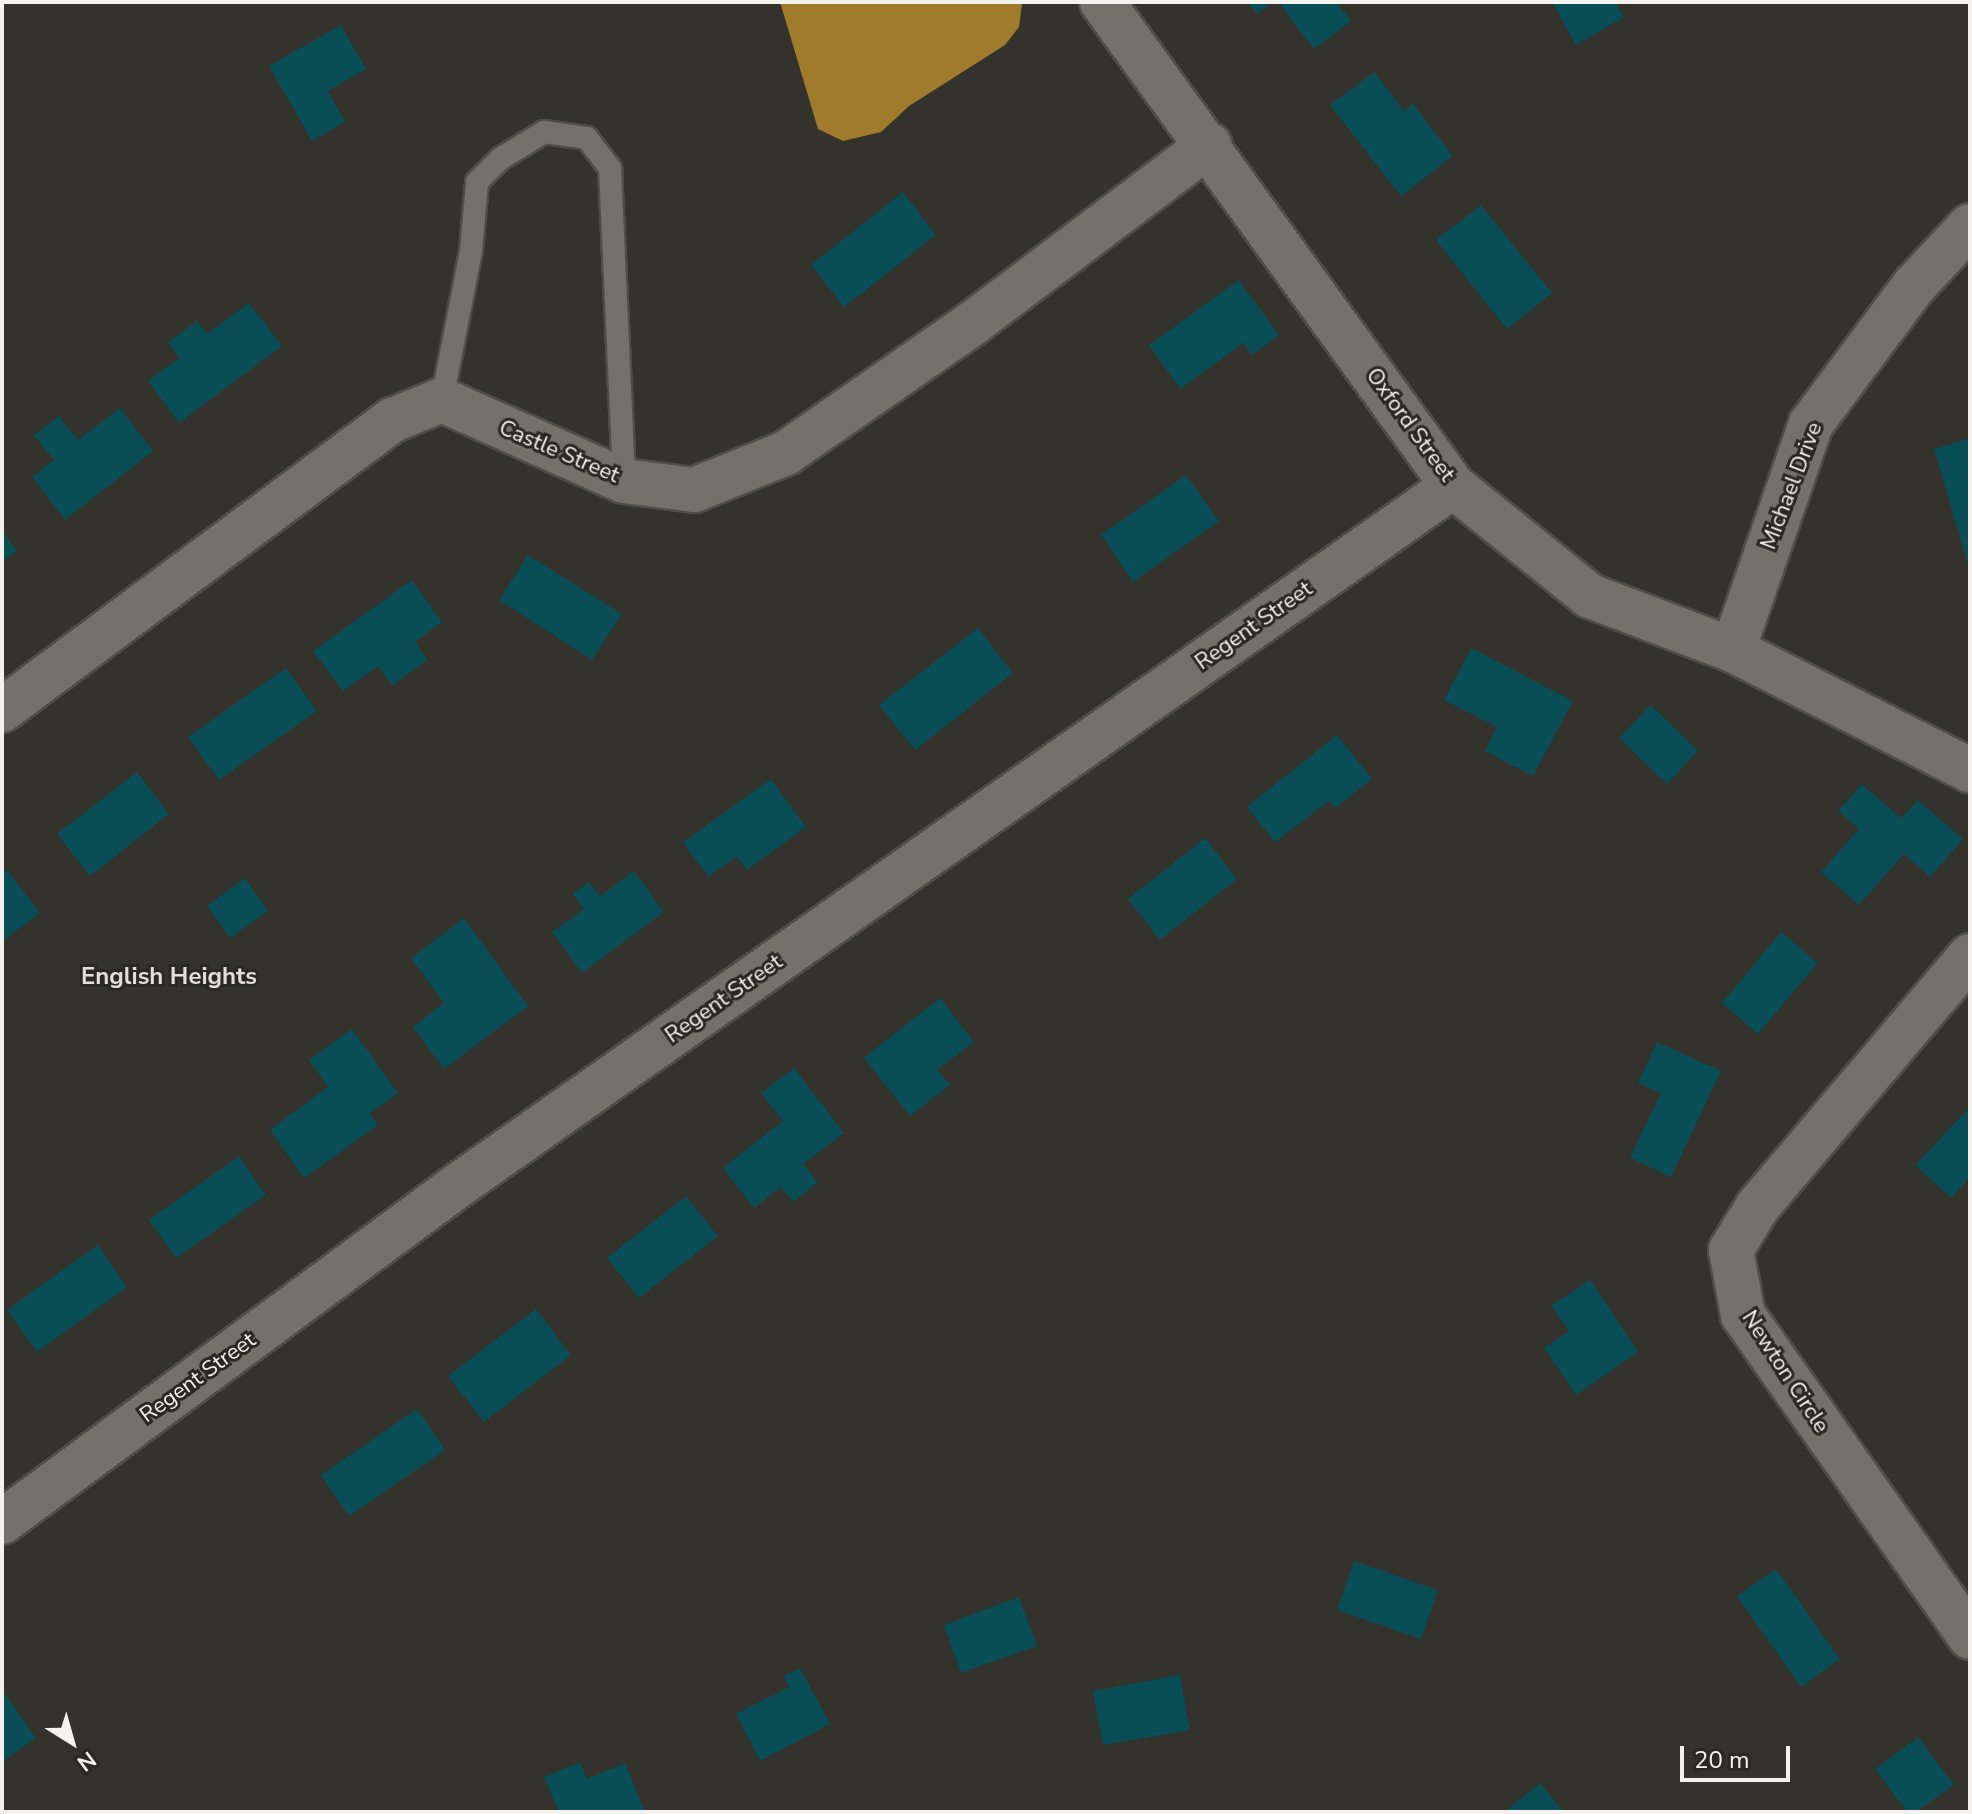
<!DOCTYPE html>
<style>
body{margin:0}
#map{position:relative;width:1972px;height:1814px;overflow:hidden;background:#34322c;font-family:"Nunito Sans",sans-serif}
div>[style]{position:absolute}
.water>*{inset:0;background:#9f7b2b}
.building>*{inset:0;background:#094d56}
.roads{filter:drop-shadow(2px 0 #504d49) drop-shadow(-2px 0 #504d49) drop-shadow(0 2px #504d49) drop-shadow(0 -2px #504d49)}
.service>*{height:22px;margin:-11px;padding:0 11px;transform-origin:11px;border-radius:11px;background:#74706a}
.minor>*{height:44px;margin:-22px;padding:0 22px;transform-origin:22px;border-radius:22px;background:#74706a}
span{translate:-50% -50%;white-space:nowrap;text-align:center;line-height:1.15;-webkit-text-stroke:6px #2a2822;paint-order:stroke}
.street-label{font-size:22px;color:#f4f2ef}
.neighbourhood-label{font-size:24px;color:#e3dfd8;font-weight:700}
.frame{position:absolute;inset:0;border:4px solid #f4f2ef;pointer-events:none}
.north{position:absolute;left:32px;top:1702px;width:80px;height:80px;-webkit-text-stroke:6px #2a2822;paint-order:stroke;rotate:143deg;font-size:22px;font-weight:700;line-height:32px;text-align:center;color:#f4f2ef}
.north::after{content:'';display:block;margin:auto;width:28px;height:36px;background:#f4f2ef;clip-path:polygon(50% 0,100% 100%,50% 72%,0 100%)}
.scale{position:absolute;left:1680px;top:1746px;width:110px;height:36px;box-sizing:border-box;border:4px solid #f4f2ef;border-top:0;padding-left:10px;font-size:24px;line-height:28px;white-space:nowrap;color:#f4f2ef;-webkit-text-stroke:6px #2a2822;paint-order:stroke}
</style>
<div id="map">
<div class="water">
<div style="clip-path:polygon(780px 2px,1022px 2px,1022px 4px,1019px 27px,1005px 45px,909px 106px,881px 132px,843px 141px,818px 129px)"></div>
</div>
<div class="building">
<div style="clip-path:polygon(1247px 2px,1273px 2px,1257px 14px)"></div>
<div style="clip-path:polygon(1278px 2px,1336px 2px,1351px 21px,1314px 49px)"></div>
<div style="clip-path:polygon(1552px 2px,1615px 2px,1624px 17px,1576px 45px)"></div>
<div style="clip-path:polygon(341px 25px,366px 69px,328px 91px,345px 122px,312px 141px,269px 66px)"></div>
<div style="clip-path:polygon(1374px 72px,1404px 111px,1413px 104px,1453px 156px,1401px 196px,1330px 105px)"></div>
<div style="clip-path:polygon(903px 192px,936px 235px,844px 307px,811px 265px)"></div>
<div style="clip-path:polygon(1481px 205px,1552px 293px,1507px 329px,1436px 240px)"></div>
<div style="clip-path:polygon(1239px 280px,1279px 335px,1252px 355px,1243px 343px,1180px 389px,1149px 345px)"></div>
<div style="clip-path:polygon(249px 303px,282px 346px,179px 423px,148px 381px,179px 358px,168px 342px,197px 321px,207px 334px)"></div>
<div style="clip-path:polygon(120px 408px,153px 451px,65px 520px,32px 477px,54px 460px,34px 435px,59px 416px,78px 440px)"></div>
<div style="clip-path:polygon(1970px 438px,1970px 568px,1969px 568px,1934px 449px)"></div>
<div style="clip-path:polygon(1186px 475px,1219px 521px,1133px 582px,1101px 535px)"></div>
<div style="clip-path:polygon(2px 530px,17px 551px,2px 561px)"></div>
<div style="clip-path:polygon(528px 555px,622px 614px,592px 660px,499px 600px)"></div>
<div style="clip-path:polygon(412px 580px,442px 622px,415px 642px,427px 660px,392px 686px,378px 666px,343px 691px,313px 651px)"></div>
<div style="clip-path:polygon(978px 628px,1013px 673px,915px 750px,879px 705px)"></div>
<div style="clip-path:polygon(1471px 648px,1573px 701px,1533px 776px,1485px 751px,1497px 727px,1444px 700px)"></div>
<div style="clip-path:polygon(286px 668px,317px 711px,219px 780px,188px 737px)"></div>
<div style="clip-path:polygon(1651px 705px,1698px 751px,1667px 784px,1619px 738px)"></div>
<div style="clip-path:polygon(1337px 735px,1372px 779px,1335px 808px,1329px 801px,1275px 842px,1247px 807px)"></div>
<div style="clip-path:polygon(137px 772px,169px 814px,90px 876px,57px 834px)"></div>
<div style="clip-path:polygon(771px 779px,806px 827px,747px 870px,737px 857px,708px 877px,683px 842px)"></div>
<div style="clip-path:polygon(1862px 784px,1901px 818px,1918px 800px,1963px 839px,1930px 877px,1904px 854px,1859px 905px,1821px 872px,1859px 829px,1838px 811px)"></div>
<div style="clip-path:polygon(1205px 838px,1237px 879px,1160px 940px,1128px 899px)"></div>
<div style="clip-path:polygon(7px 870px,40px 913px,2px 941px,2px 874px)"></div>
<div style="clip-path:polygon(634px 871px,664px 912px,582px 973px,552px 932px,584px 909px,573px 894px,589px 882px,600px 896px)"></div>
<div style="clip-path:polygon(245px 878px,268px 911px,230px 938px,207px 906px)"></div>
<div style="clip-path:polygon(464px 918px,528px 1006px,444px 1069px,413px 1027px,444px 1003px,411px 958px)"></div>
<div style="clip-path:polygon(1781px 932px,1818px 963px,1758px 1034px,1722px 1003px)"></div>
<div style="clip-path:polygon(940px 998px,974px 1042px,937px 1070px,950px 1085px,910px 1116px,864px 1058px)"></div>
<div style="clip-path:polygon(352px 1029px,398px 1093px,370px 1113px,378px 1125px,304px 1178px,270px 1130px,328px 1087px,309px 1060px)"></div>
<div style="clip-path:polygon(1657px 1042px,1721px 1071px,1671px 1177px,1630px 1158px,1661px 1093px,1638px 1083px)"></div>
<div style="clip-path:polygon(794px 1068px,844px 1133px,803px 1164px,818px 1182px,793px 1202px,781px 1187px,754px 1208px,723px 1168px,783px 1121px,761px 1093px)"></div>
<div style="clip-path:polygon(1970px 1107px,1970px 1177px,1951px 1198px,1915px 1165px)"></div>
<div style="clip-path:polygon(239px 1156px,266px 1195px,176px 1258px,149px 1220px)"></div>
<div style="clip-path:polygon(686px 1196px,718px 1236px,639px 1298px,607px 1258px)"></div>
<div style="clip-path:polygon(98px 1245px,127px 1287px,37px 1352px,7px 1310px)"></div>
<div style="clip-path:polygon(1590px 1280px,1638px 1352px,1576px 1395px,1544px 1348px,1569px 1331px,1551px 1306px)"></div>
<div style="clip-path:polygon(536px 1309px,571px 1355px,484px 1422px,448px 1376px)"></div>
<div style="clip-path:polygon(417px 1409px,445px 1450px,349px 1516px,321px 1475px)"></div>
<div style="clip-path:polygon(1354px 1561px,1438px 1590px,1421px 1639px,1337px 1610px)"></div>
<div style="clip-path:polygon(1776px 1569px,1840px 1659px,1801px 1687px,1737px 1596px)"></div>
<div style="clip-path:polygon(1019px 1597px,1037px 1646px,961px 1673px,944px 1625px)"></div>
<div style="clip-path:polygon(800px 1668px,830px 1724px,760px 1761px,736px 1714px,789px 1687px,784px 1676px)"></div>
<div style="clip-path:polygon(1180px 1675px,1190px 1730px,1103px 1745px,1093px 1691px)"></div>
<div style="clip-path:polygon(5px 1694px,36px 1738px,2px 1762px,2px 1696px)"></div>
<div style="clip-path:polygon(1918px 1737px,1954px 1785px,1916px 1812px,1907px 1812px,1875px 1769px)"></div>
<div style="clip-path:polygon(580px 1762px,587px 1779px,625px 1763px,645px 1812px,559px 1812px,544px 1777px)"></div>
<div style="clip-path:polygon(1540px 1783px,1564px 1812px,1504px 1812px)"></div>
</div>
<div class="roads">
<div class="service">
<div style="left:442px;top:400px;width:152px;rotate:-79deg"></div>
<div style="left:471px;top:251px;width:69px;rotate:-85deg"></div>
<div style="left:477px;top:182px;width:33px;rotate:-45deg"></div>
<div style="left:500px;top:159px;width:52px;rotate:-31.5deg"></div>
<div style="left:544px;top:132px;width:43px;rotate:7.9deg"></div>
<div style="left:587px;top:138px;width:39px;rotate:53deg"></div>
<div style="left:610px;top:169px;width:312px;rotate:87.4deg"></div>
</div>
<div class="minor">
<div style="left:1102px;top:2px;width:598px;rotate:54.05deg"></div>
<div style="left:1453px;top:486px;width:176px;rotate:38.8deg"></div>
<div style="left:1590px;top:596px;width:153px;rotate:20.7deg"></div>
<div style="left:1733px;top:650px;width:266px;rotate:26.9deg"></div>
<div style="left:1733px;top:650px;width:239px;rotate:-71deg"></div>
<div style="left:1811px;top:424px;width:172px;rotate:-53.3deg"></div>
<div style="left:1914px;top:286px;width:82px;rotate:-47deg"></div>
<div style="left:2px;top:710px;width:487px;rotate:-36.6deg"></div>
<div style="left:393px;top:420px;width:53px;rotate:-22.2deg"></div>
<div style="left:442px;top:400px;width:199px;rotate:24deg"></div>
<div style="left:624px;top:481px;width:71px;rotate:7.3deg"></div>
<div style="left:694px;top:490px;width:99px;rotate:-21.9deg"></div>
<div style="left:786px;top:453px;width:228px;rotate:-34.8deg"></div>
<div style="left:973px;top:323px;width:296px;rotate:-37deg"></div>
<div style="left:1970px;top:956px;width:328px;rotate:130.3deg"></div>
<div style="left:1758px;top:1206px;width:52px;rotate:121.5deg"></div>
<div style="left:1731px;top:1250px;width:66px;rotate:79.5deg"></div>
<div style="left:1743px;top:1315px;width:394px;rotate:54.8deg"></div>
<div style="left:2px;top:1522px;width:569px;rotate:-36.43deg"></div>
<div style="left:460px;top:1184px;width:1214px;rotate:-35.1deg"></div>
</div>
</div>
<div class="street-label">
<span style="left:1410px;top:425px;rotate:54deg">Oxford Street</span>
<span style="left:559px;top:452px;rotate:23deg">Castle Street</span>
<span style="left:1792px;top:486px;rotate:-69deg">Michael Drive</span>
<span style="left:1254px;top:626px;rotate:-35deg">Regent Street</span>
<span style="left:724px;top:999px;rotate:-35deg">Regent Street</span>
<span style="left:1785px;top:1372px;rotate:57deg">Newton Circle</span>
<span style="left:198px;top:1378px;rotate:-36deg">Regent Street</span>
</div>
<div class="neighbourhood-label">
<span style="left:169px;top:977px">English Heights</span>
</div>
<div class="frame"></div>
<div class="north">N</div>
<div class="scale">20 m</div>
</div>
